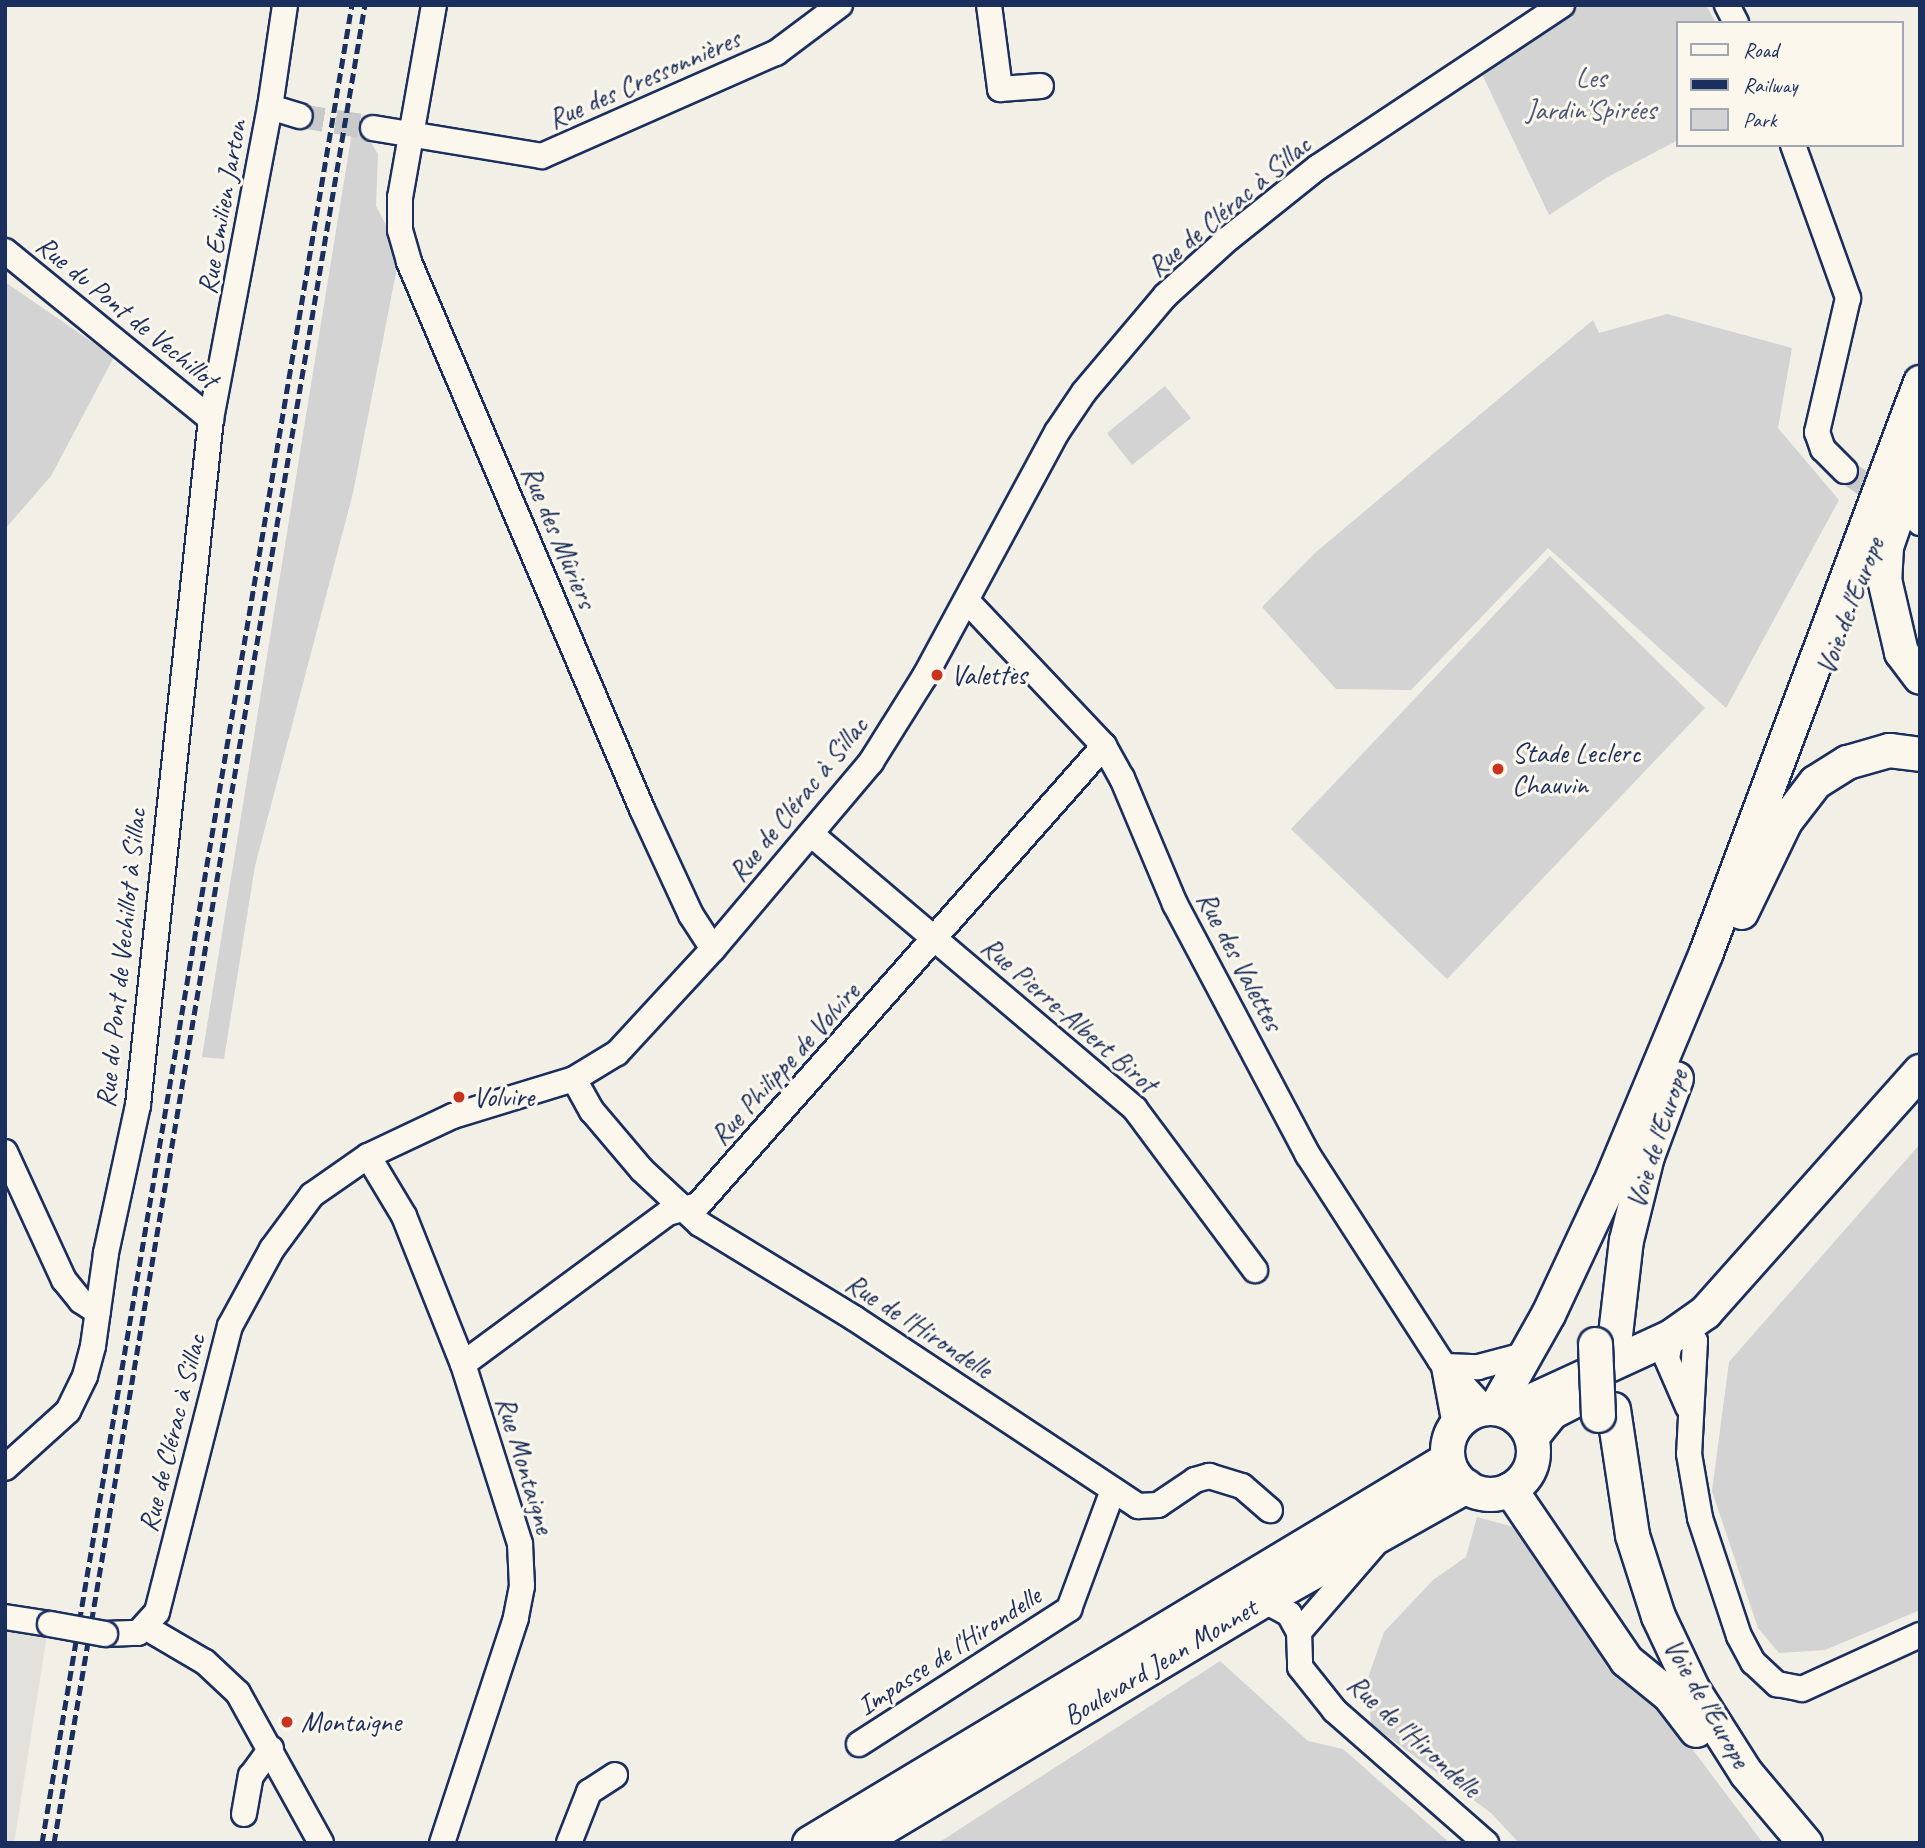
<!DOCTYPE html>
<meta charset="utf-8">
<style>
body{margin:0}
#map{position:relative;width:1925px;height:1848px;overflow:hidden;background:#f2efe6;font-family:Caveat,sans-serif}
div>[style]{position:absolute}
.built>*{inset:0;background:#e2e1dc}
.green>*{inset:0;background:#d2d3d2}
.street-tunnel>*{height:24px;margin-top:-12px;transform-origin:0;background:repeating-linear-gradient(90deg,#c7c9cb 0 24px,transparent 0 36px)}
.roads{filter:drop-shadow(2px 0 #1b2f5e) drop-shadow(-2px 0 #1b2f5e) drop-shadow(0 2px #1b2f5e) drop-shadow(0 -2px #1b2f5e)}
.street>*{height:24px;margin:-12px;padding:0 12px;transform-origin:12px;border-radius:12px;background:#fbf7ec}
.secondary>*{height:33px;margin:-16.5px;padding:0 16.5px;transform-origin:16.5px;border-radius:16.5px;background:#fbf7ec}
.secondary>.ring{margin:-16.5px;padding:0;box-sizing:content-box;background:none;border:33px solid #fbf7ec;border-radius:50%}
.rail>*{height:5px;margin-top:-2.5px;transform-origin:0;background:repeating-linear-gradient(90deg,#1b2f5e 0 10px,transparent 0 15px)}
.bridges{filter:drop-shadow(2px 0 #1b2f5e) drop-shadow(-2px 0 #1b2f5e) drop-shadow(0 2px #1b2f5e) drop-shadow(0 -2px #1b2f5e)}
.street-bridge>*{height:24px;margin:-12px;padding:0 12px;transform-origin:12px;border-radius:12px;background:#fbf7ec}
.secondary-bridge>*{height:33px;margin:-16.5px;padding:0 16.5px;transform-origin:16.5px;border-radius:16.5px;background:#fbf7ec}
.dots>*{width:19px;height:19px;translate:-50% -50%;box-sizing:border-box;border:4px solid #fbf7ec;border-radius:50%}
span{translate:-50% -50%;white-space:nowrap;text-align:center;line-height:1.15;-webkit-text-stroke:6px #fbf7ec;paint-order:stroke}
.park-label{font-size:28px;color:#49587b}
.street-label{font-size:28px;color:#1b2f5e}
.poi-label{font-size:28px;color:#1b2f5e}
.left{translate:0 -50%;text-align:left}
.frame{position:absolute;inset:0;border:7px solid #1b2f5e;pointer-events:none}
.legend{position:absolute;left:1676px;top:21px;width:228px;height:126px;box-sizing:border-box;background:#fbf7ec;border:2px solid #a1a7b3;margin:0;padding:9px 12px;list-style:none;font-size:21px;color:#1b2f5e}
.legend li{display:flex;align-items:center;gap:14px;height:35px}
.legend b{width:35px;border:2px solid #a1a7b3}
</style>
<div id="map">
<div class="built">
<div style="clip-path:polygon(5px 1630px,47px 1635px,14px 1843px,5px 1843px)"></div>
</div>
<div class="green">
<div style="clip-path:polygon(1582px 5px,1706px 5px,1716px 23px,1678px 23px,1678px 140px,1606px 178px,1549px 215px,1480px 70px)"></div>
<div style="clip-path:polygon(352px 132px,367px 136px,378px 154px,376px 206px,400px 252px,353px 493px,255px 866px,224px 1059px,202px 1057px)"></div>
<div style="clip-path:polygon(5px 282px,114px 357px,51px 476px,5px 529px)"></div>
<div style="clip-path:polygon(1667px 314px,1792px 348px,1778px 428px,1839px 500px,1726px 708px,1548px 548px,1411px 690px,1336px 689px,1262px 607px,1316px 552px,1593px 320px,1599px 333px)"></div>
<div style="clip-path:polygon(1165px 386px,1191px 418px,1132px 465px,1107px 433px)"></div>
<div style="clip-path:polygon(1550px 556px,1705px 708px,1447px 979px,1291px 829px)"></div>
<div style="clip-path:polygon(1920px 1144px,1920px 1610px,1825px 1650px,1779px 1653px,1758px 1628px,1712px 1491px,1729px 1362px)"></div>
<div style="clip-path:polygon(1477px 1517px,1514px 1527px,1590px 1639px,1657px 1702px,1763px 1843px,1519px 1843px,1491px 1813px,1371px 1724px,1368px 1678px,1384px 1632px,1433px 1580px,1466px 1557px)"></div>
<div style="clip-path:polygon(1220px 1661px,1308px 1741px,1343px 1749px,1450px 1843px,938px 1843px)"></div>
</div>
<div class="street-tunnel">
<div style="left:300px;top:116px;width:74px;rotate:9.3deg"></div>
<div style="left:1845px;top:471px;width:55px;rotate:34deg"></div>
</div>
<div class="roads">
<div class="street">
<div style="left:434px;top:5px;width:195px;rotate:100deg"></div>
<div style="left:400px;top:197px;width:33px;rotate:90deg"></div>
<div style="left:400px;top:230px;width:33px;rotate:74deg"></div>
<div style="left:409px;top:262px;width:595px;rotate:66.93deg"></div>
<div style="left:642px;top:809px;width:117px;rotate:65.2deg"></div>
<div style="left:691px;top:915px;width:40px;rotate:57.1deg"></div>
<div style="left:989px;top:5px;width:85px;rotate:82.5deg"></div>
<div style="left:1000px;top:89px;width:41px;rotate:-4.2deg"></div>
<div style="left:1727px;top:5px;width:20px;rotate:63deg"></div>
<div style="left:270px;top:107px;width:31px;rotate:17deg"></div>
<div style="left:373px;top:128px;width:171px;rotate:9.4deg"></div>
<div style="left:542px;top:156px;width:256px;rotate:-23.8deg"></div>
<div style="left:776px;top:53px;width:80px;rotate:-36.9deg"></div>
<div style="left:1793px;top:145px;width:163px;rotate:70.2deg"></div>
<div style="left:1848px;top:298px;width:138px;rotate:103deg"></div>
<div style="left:1817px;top:432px;width:18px;rotate:71deg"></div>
<div style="left:1823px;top:449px;width:31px;rotate:45deg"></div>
<div style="left:5px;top:251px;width:266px;rotate:39.2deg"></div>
<div style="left:1915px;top:518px;width:7px;rotate:45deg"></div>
<div style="left:967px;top:601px;width:199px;rotate:46.6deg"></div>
<div style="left:1104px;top:746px;width:37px;rotate:61deg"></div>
<div style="left:1122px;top:778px;width:137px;rotate:67.2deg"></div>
<div style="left:1175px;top:904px;width:284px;rotate:62.1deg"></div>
<div style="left:1308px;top:1155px;width:244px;rotate:57.2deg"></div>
<div style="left:1440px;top:1360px;width:65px;rotate:47.5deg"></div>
<div style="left:811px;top:834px;width:425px;rotate:40.3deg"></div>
<div style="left:1135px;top:1109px;width:201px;rotate:53.3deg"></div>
<div style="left:574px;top:1079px;width:37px;rotate:61deg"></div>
<div style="left:592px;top:1111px;width:77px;rotate:49.7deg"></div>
<div style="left:642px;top:1170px;width:79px;rotate:43deg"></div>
<div style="left:700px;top:1224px;width:180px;rotate:31.4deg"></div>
<div style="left:854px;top:1318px;width:341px;rotate:33.5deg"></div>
<div style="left:1138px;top:1506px;width:20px;rotate:-3deg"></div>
<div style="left:1158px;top:1505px;width:45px;rotate:-34deg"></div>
<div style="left:1195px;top:1480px;width:15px;rotate:-16deg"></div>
<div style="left:1209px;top:1476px;width:34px;rotate:17deg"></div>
<div style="left:1242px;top:1486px;width:37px;rotate:41deg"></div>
<div style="left:5px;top:1152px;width:141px;rotate:65.3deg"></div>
<div style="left:64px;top:1280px;width:27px;rotate:51deg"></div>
<div style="left:81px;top:1301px;width:20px;rotate:33deg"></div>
<div style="left:368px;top:1156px;width:70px;rotate:59deg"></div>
<div style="left:404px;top:1216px;width:159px;rotate:68.3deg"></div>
<div style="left:463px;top:1364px;width:189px;rotate:72.4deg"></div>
<div style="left:520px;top:1544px;width:42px;rotate:87.3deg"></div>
<div style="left:522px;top:1586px;width:33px;rotate:101deg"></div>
<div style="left:516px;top:1618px;width:237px;rotate:108.2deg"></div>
<div style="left:1684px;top:1328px;width:17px;rotate:50deg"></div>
<div style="left:1695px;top:1341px;width:113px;rotate:93deg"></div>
<div style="left:1689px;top:1454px;width:65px;rotate:80.2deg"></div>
<div style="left:1700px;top:1518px;width:124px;rotate:71.7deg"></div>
<div style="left:1739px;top:1636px;width:30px;rotate:62deg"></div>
<div style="left:1753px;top:1662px;width:33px;rotate:43deg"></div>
<div style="left:1777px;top:1684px;width:25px;rotate:11deg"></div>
<div style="left:1802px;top:1689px;width:130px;rotate:-24.6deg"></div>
<div style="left:1671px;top:1336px;width:23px;rotate:100deg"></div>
<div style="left:1667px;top:1359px;width:52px;rotate:66.4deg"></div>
<div style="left:463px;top:1364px;width:255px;rotate:-36.4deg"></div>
<div style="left:668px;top:1213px;width:31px;rotate:-15deg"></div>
<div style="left:698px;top:1205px;width:613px;rotate:-48.51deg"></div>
<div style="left:1444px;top:1366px;width:34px;rotate:2deg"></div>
<div style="left:1478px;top:1367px;width:48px;rotate:-14.6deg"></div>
<div style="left:1444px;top:1367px;width:59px;rotate:79.3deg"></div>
<div style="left:5px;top:1468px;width:85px;rotate:-42.1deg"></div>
<div style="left:68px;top:1411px;width:39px;rotate:-64deg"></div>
<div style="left:85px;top:1376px;width:31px;rotate:-75deg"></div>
<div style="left:93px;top:1346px;width:94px;rotate:-82deg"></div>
<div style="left:106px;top:1253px;width:151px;rotate:-77.8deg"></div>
<div style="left:138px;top:1105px;width:690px;rotate:-83.93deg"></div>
<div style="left:211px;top:419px;width:318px;rotate:-79.3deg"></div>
<div style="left:270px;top:107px;width:103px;rotate:-81.6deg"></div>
<div style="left:1263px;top:1600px;width:30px;rotate:28deg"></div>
<div style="left:1289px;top:1614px;width:21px;rotate:61deg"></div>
<div style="left:1299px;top:1632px;width:35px;rotate:88deg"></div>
<div style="left:1300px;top:1667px;width:56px;rotate:51.5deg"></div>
<div style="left:1335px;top:1711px;width:201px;rotate:41.2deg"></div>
<div style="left:5px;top:1617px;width:46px;rotate:8.8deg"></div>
<div style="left:145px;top:1627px;width:69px;rotate:30.3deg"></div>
<div style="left:205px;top:1662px;width:45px;rotate:43.2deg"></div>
<div style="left:238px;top:1693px;width:171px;rotate:61deg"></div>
<div style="left:1299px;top:1632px;width:115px;rotate:-49.2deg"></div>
<div style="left:105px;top:1634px;width:33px;rotate:-2deg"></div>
<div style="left:138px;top:1633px;width:28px;rotate:-48deg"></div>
<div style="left:157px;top:1612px;width:295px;rotate:-75.7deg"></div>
<div style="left:230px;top:1326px;width:88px;rotate:-61.4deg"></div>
<div style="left:272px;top:1249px;width:67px;rotate:-53.5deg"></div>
<div style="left:312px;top:1195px;width:68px;rotate:-34.9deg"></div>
<div style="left:368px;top:1156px;width:94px;rotate:-25.2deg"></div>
<div style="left:453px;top:1116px;width:127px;rotate:-17deg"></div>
<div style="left:574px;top:1079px;width:50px;rotate:-31.2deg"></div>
<div style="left:617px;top:1053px;width:142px;rotate:-47.3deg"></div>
<div style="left:713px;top:949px;width:245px;rotate:-49.8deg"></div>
<div style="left:871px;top:762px;width:102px;rotate:-57.9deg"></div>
<div style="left:925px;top:676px;width:277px;rotate:-61.6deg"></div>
<div style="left:1057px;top:432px;width:48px;rotate:-56deg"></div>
<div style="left:1084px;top:392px;width:126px;rotate:-49.8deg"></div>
<div style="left:1165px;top:296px;width:86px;rotate:-42.2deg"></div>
<div style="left:1229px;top:238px;width:114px;rotate:-38.6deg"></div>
<div style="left:1318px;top:167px;width:293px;rotate:-33.6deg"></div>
<div style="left:859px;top:1744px;width:250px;rotate:-32.7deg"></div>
<div style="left:1069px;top:1609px;width:127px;rotate:-69.7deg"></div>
<div style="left:244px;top:1814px;width:39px;rotate:-80deg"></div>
<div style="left:251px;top:1776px;width:34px;rotate:-54deg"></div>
<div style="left:569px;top:1843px;width:55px;rotate:-68.6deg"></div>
<div style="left:589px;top:1792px;width:31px;rotate:-33deg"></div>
</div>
<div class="secondary">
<div style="left:1920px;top:448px;width:104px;rotate:109.1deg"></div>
<div style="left:1886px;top:546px;width:33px;rotate:93deg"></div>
<div style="left:1884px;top:579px;width:75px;rotate:76.9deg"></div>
<div style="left:1901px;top:652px;width:31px;rotate:53deg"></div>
<div style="left:1741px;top:912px;width:101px;rotate:-64.2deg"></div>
<div style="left:1785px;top:821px;width:49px;rotate:-52.4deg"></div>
<div style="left:1815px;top:782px;width:38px;rotate:-32deg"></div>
<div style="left:1847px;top:762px;width:44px;rotate:-15.9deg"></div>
<div style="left:1889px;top:750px;width:31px;rotate:7deg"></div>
<div style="left:1614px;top:1343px;width:104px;rotate:-83.4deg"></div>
<div style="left:1626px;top:1240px;width:87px;rotate:-76deg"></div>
<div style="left:1647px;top:1156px;width:83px;rotate:-69.6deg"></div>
<div style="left:1495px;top:1408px;width:108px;rotate:-60.6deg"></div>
<div style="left:1548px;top:1314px;width:144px;rotate:-64.9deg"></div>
<div style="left:1609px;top:1184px;width:251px;rotate:-67.3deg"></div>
<div style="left:1706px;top:952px;width:609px;rotate:-69.42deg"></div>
<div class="ring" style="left:1447px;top:1408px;width:53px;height:53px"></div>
<div style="left:1613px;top:1409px;width:127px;rotate:81.4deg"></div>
<div style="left:1632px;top:1535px;width:85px;rotate:72.2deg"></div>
<div style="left:1658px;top:1616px;width:80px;rotate:64.7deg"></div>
<div style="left:1692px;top:1688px;width:101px;rotate:57.6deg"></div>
<div style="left:1746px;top:1773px;width:92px;rotate:49.9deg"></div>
<div style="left:1508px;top:1411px;width:179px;rotate:-24.7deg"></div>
<div style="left:1671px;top:1336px;width:42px;rotate:-35.2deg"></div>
<div style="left:1705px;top:1312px;width:323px;rotate:-48.3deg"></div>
<div style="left:1531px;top:1437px;width:32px;rotate:-51deg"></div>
<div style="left:1551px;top:1412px;width:34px;rotate:-27deg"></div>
<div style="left:1510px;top:1489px;width:207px;rotate:55.8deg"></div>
<div style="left:1626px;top:1660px;width:55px;rotate:39.1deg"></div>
<div style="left:1669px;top:1695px;width:44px;rotate:52.4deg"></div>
<div style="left:809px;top:1843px;width:745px;rotate:-31.04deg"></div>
<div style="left:857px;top:1843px;width:473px;rotate:-30.9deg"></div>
<div style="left:1263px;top:1600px;width:233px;rotate:-29.3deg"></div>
</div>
</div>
<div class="rail">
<div style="left:42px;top:1843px;width:1864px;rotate:-80.43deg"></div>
<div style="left:54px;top:1843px;width:1864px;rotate:-80.4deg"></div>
</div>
<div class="bridges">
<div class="street-bridge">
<div style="left:50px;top:1624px;width:56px;rotate:10.3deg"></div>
</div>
<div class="secondary-bridge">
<div style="left:1595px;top:1344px;width:71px;rotate:87.6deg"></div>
</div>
</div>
<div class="dots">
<div style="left:937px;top:675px;background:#c8321e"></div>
<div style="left:1498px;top:769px;background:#c8321e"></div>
<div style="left:459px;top:1097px;background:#c8321e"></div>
<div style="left:287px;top:1722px;background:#c8321e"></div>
</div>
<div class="park-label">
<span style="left:1591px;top:94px">Les<br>Jardin'Spirées</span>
</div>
<div class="street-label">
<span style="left:644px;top:79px;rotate:-24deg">Rue des Cressonnières</span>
<span style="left:1229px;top:206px;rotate:-40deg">Rue de Clérac à Sillac</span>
<span style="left:222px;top:207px;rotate:-80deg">Rue Emilien Jarton</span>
<span style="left:127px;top:312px;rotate:39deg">Rue du Pont de Vechillot</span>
<span style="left:559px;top:537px;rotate:67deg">Rue des Mûriers</span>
<span style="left:1850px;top:606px;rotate:-69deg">Voie de l'Europe</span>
<span style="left:798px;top:799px;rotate:-51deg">Rue de Clérac à Sillac</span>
<span style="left:121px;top:958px;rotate:-84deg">Rue du Pont de Vechillot à Sillac</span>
<span style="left:1240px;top:961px;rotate:62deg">Rue des Valettes</span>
<span style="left:1069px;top:1015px;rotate:41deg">Rue Pierre-Albert Birot</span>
<span style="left:785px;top:1064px;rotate:-48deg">Rue Philippe de Volvire</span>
<span style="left:1657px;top:1139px;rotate:-72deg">Voie de l'Europe</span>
<span style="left:919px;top:1326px;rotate:33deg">Rue de l'Hirondelle</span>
<span style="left:172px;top:1433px;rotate:-76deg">Rue de Clérac à Sillac</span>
<span style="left:525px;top:1465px;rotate:73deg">Rue Montaigne</span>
<span style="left:949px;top:1651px;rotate:-33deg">Impasse de l'Hirondelle</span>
<span style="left:1160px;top:1662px;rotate:-31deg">Boulevard Jean Monnet</span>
<span style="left:1707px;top:1703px;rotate:60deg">Voie de l'Europe</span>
<span style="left:1414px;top:1736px;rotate:42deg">Rue de l'Hirondelle</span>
</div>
<div class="poi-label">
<span class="left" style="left:951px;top:675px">Valettes</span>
<span class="left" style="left:1512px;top:769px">Stade Leclerc<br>Chauvin</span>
<span class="left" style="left:473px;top:1097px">Volvire</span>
<span class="left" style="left:301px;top:1722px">Montaigne</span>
</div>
<div class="frame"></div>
<ul class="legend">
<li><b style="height:9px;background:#fbf7ec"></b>Road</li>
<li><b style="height:9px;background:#1b2f5e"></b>Railway</li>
<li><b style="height:19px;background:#d2d3d2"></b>Park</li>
</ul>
</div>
